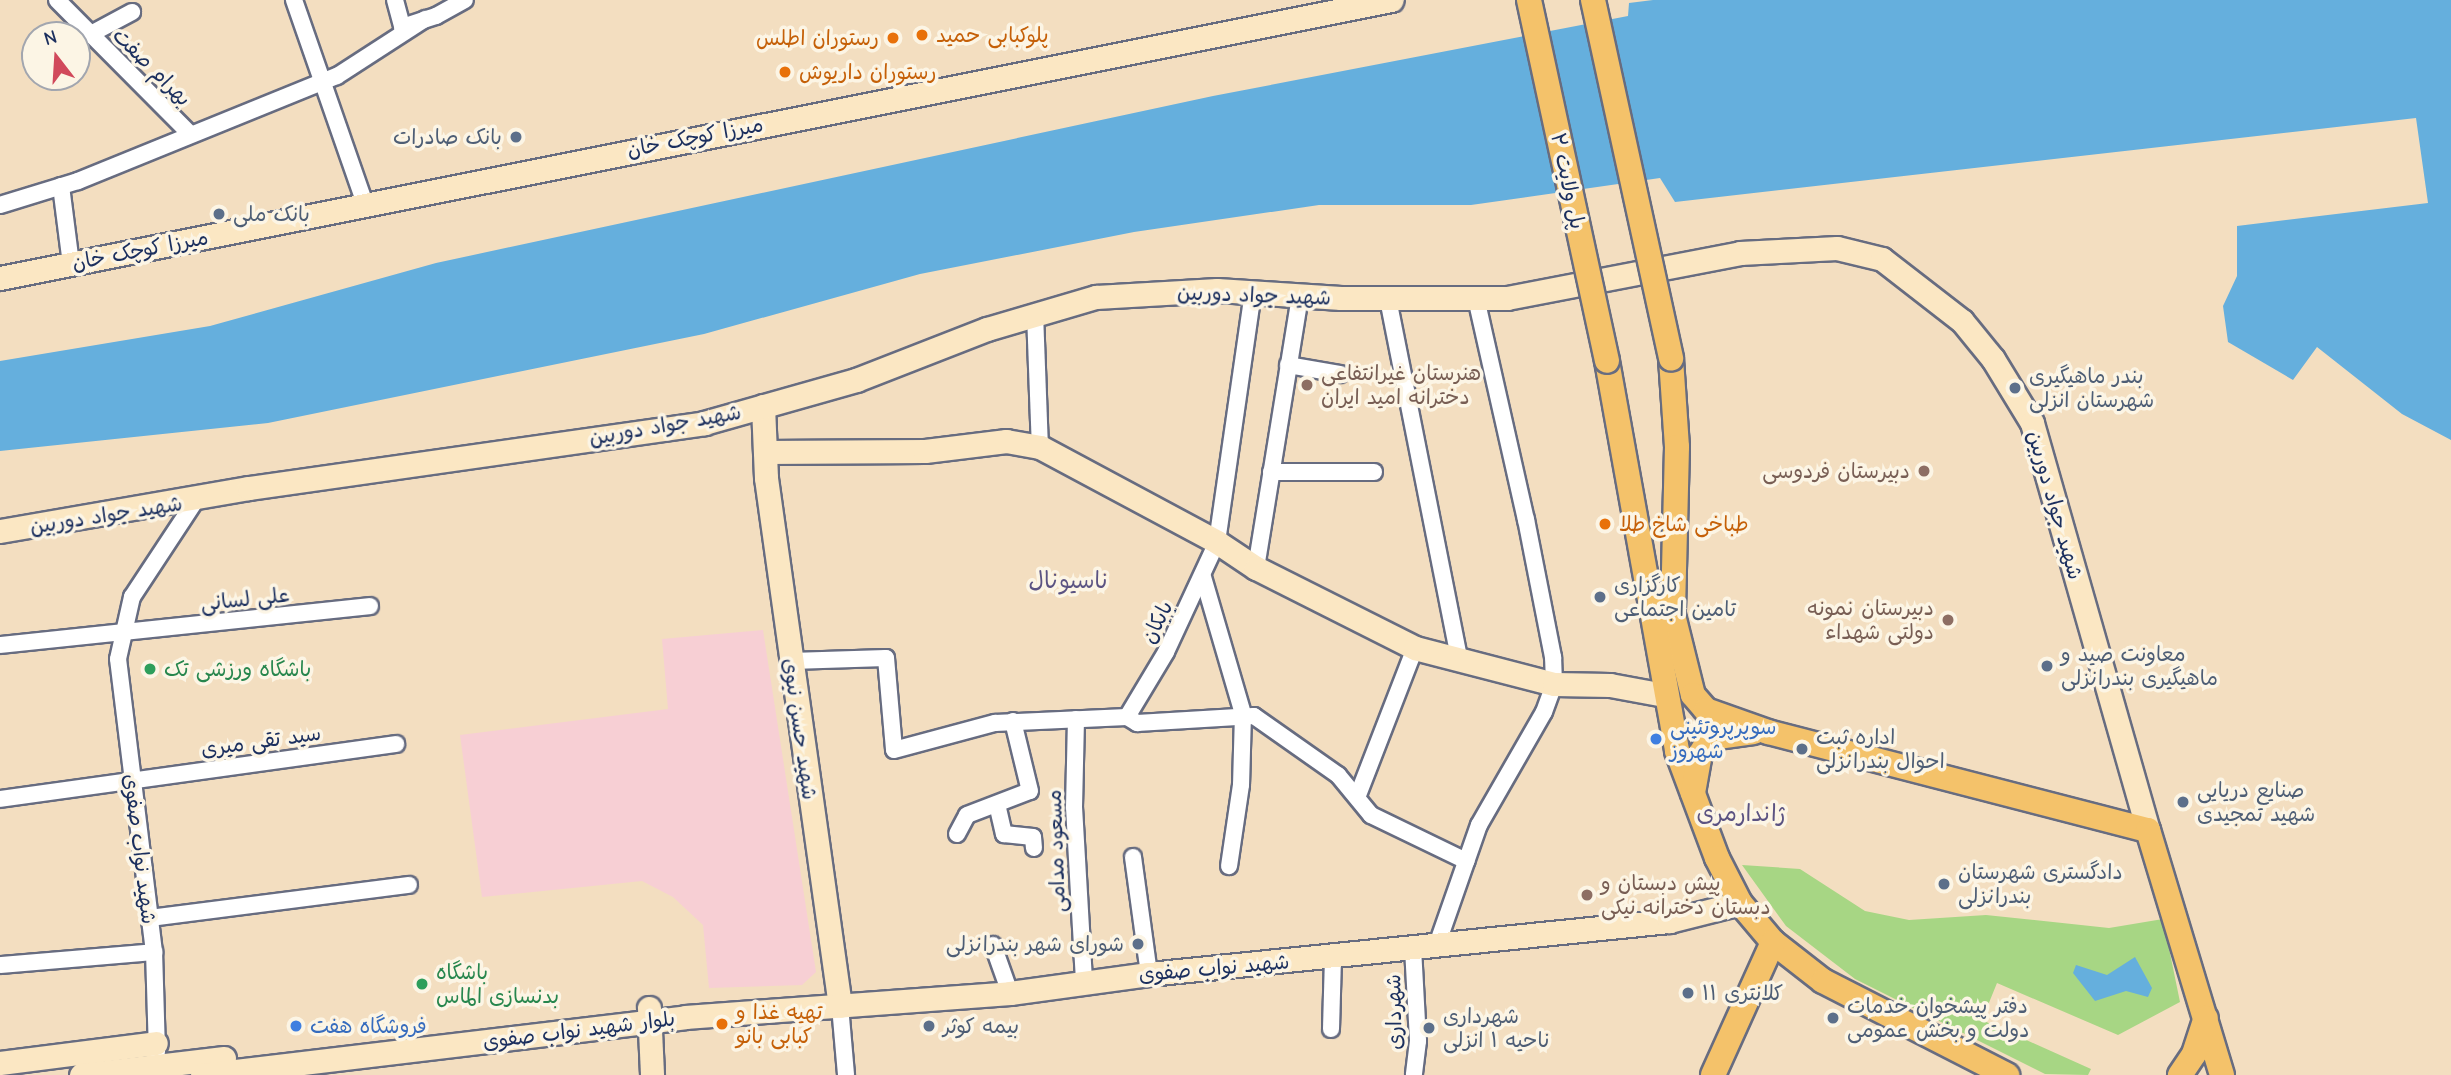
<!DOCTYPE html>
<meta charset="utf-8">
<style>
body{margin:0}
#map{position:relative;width:2451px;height:1075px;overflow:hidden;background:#f3dec0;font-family:"Comic Neue","Playpen Sans Arabic",sans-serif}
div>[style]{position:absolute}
.built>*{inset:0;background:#f7cfd4}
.green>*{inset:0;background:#a7d684}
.water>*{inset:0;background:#65afdd}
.roads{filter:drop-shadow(2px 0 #676c80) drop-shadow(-2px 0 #676c80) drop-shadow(0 2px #676c80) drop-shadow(0 -2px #676c80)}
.street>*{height:16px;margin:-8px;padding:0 8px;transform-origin:8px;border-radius:8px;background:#fff}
.secondary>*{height:23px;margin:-11.5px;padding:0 11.5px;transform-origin:11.5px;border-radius:11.5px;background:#fbe7c3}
.primary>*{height:24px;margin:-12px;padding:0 12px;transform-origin:12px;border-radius:12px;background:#f4c26a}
.bridges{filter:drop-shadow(2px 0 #676c80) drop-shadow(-2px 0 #676c80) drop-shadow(0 2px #676c80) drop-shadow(0 -2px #676c80)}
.primary-bridge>*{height:24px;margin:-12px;padding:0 12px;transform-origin:12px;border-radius:12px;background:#f4c26a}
.dots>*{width:19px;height:19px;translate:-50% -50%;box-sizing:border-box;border:4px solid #fcf5e5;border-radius:50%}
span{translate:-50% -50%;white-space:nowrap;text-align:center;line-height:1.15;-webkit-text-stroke:7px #fcf5e5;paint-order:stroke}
.food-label{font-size:21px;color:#c56008}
.left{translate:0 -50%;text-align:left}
.right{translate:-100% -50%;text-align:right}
.street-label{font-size:21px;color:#1b2f5e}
.service-label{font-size:21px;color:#4e5e75}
.education-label{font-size:21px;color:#785e54}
.leisure-label{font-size:21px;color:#27864d}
.shop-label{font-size:21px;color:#366cbe}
.neighbourhood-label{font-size:23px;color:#5b5382}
.north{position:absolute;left:21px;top:21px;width:70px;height:70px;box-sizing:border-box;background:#fcf5e5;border:2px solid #a2a6af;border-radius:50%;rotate:343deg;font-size:19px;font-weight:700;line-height:28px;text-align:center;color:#1b2f5e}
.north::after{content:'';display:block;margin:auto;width:24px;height:32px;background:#d1495b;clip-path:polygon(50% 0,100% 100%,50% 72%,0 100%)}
</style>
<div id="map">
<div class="built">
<div style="clip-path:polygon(763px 630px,816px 972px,802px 985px,709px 988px,703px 925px,673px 897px,642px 881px,482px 897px,460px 735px,668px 709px,662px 639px)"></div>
</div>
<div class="green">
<div style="clip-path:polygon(1742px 865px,1800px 869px,1865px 911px,1909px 920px,1986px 915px,2109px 928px,2163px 919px,2180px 1002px,2118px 1035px,1997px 983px,1982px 1020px,2091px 1069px,2088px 1075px,2045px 1074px,1855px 979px,1786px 926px)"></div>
</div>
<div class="water">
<div style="clip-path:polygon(1653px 0,2451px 0,2451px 440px,2402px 414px,2317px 347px,2293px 380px,2228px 342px,2223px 306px,2237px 276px,2237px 226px,2428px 203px,2416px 118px,1675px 202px,1660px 178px,1471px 205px,1319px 205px,1134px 232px,920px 274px,704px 334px,268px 423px,0 451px,0 361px,210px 326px,436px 263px,1213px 96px,1628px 16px,1629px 3px)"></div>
<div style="clip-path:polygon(2135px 957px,2152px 988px,2148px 997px,2126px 991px,2095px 1001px,2073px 973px,2076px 965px,2107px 975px)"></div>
</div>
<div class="roads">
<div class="street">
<div style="left:57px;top:0;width:187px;rotate:45.2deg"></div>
<div style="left:294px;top:0;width:216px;rotate:70.8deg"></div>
<div style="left:395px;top:0;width:28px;rotate:75deg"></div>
<div style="left:402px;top:27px;width:36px;rotate:-18deg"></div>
<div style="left:436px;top:16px;width:33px;rotate:-29deg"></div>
<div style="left:89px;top:35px;width:49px;rotate:-28.1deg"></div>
<div style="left:61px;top:186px;width:79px;rotate:82.7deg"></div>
<div style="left:0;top:205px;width:82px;rotate:-17.1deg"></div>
<div style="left:78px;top:181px;width:279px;rotate:-22.1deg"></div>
<div style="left:337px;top:76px;width:105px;rotate:-32.9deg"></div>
<div style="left:1388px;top:299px;width:370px;rotate:78.8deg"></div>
<div style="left:1035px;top:313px;width:134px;rotate:87.9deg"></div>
<div style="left:1288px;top:365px;width:53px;rotate:9.8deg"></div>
<div style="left:1271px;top:472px;width:103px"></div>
<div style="left:1256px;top:568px;width:277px;rotate:-80.8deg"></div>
<div style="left:1203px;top:577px;width:143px;rotate:73.7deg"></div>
<div style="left:1243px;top:714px;width:71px;rotate:91.6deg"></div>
<div style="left:1241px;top:785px;width:82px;rotate:98.4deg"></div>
<div style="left:0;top:645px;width:372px;rotate:-6deg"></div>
<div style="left:791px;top:661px;width:95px;rotate:-1.8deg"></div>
<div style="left:886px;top:658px;width:92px;rotate:85deg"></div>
<div style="left:894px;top:750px;width:105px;rotate:-15deg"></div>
<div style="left:995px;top:723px;width:132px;rotate:-2.6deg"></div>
<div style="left:1127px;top:717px;width:12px;rotate:31deg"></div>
<div style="left:1137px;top:723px;width:117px;rotate:-3.4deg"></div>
<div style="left:1254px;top:716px;width:103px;rotate:35.1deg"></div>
<div style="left:1338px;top:775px;width:52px;rotate:50.5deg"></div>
<div style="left:1371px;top:815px;width:106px;rotate:25.8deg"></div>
<div style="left:1127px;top:717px;width:76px;rotate:-59deg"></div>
<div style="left:1166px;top:652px;width:121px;rotate:-65.1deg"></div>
<div style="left:1217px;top:542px;width:252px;rotate:-81.8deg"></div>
<div style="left:1076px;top:719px;width:88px;rotate:91.3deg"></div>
<div style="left:1074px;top:807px;width:175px;rotate:86.7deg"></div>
<div style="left:1358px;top:795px;width:158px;rotate:-68.8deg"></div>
<div style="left:0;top:799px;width:400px;rotate:-7.9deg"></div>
<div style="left:997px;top:804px;width:31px;rotate:77deg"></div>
<div style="left:1004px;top:834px;width:29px;rotate:6deg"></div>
<div style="left:1033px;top:837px;width:11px;rotate:85deg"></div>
<div style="left:957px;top:834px;width:21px;rotate:-62deg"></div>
<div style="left:967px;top:815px;width:67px;rotate:-20.9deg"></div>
<div style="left:1030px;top:791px;width:72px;rotate:-103.7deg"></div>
<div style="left:1133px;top:857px;width:118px;rotate:82.2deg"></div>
<div style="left:150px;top:918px;width:261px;rotate:-7.3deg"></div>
<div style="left:1438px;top:942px;width:124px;rotate:-70.7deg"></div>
<div style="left:1479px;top:825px;width:130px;rotate:-60.1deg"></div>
<div style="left:1544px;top:712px;width:30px;rotate:-70deg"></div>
<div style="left:1554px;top:684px;width:27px;rotate:-92deg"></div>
<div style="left:1553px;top:657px;width:140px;rotate:-101.1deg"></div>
<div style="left:1526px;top:520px;width:227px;rotate:-102.7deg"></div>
<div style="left:993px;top:945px;width:51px;rotate:70.5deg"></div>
<div style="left:1413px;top:948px;width:93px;rotate:86.9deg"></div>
<div style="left:1418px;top:1041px;width:34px;rotate:97deg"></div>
<div style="left:0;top:965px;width:155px;rotate:-4.8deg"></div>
<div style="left:840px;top:1006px;width:69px;rotate:85deg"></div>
<div style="left:1331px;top:1029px;width:72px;rotate:-88.4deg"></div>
<div style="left:157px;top:1052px;width:100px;rotate:-91.7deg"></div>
<div style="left:154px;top:952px;width:295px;rotate:-97deg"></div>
<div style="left:118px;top:659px;width:64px;rotate:-77.3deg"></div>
<div style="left:132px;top:597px;width:116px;rotate:-56.6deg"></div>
</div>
<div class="secondary">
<div style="left:0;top:278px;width:1419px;rotate:-11.3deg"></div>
<div style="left:763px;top:406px;width:72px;rotate:87.6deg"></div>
<div style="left:766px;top:478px;width:533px;rotate:82.02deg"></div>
<div style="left:765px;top:452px;width:160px;rotate:-0.4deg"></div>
<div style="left:925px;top:451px;width:82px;rotate:-7deg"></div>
<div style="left:1006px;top:441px;width:35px;rotate:10deg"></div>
<div style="left:1040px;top:447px;width:201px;rotate:28.2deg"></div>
<div style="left:1217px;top:542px;width:47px;rotate:33.7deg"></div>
<div style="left:1256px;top:568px;width:178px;rotate:26.7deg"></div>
<div style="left:1415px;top:648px;width:144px;rotate:14.5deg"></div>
<div style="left:1554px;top:684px;width:56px;rotate:1deg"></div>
<div style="left:1610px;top:685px;width:55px;rotate:10.5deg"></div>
<div style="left:0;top:531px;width:253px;rotate:-9.8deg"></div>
<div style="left:249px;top:488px;width:460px;rotate:-8.1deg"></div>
<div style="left:704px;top:423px;width:158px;rotate:-15.8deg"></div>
<div style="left:856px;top:380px;width:141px;rotate:-21.3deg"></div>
<div style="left:987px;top:329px;width:114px;rotate:-16.4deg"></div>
<div style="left:1096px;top:297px;width:121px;rotate:-3.3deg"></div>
<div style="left:1217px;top:290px;width:124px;rotate:3.7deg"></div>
<div style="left:1341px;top:298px;width:166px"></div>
<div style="left:1507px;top:298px;width:237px;rotate:-10.9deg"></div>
<div style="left:1740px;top:253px;width:97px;rotate:-3deg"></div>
<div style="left:1837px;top:248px;width:46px;rotate:13.7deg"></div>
<div style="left:1882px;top:259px;width:101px;rotate:37.8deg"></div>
<div style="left:1962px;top:321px;width:49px;rotate:50.8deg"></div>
<div style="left:1993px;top:359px;width:75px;rotate:58.6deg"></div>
<div style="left:2032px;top:423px;width:423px;rotate:74.1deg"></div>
<div style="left:649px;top:1008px;width:67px;rotate:87.4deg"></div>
<div style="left:0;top:1063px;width:157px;rotate:-7.3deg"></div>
<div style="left:81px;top:1075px;width:144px;rotate:-6.8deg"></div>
<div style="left:202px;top:1075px;width:486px;rotate:-6.8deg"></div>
<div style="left:685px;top:1017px;width:326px;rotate:-4.2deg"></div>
<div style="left:1010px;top:993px;width:140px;rotate:-7.8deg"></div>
<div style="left:1149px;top:974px;width:523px;rotate:-5.82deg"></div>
<div style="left:1669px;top:921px;width:73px;rotate:-14.2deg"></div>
</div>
<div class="primary">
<div style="left:1671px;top:359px;width:88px;rotate:86.1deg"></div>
<div style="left:1677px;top:447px;width:168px;rotate:91.4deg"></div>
<div style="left:1673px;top:615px;width:82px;rotate:76deg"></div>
<div style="left:1693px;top:695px;width:20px;rotate:49deg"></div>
<div style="left:1706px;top:710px;width:66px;rotate:19.5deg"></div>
<div style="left:1768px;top:732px;width:392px;rotate:14.5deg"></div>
<div style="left:2148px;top:830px;width:256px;rotate:73.2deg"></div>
<div style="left:1607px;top:361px;width:396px;rotate:79.8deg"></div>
<div style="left:1677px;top:751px;width:114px;rotate:69.5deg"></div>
<div style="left:1717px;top:858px;width:51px;rotate:62.9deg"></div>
<div style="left:1740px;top:903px;width:51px;rotate:49.8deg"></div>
<div style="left:1773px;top:942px;width:63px;rotate:38deg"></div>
<div style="left:1823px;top:981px;width:207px;rotate:27.1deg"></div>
<div style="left:1693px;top:793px;width:39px;rotate:-80deg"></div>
<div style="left:1700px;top:755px;width:20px;rotate:-60deg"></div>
<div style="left:1710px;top:738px;width:44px;rotate:-7.8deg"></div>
<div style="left:1713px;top:1075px;width:146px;rotate:-65.7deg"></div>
<div style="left:2180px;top:1075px;width:25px;rotate:-56deg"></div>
<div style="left:2194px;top:1054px;width:38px;rotate:-72deg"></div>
</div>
</div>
<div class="bridges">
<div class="primary-bridge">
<div style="left:1529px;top:0;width:369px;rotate:77.8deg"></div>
<div style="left:1593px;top:0;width:367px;rotate:77.7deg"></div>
</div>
</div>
<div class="dots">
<div style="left:922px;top:35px;background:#e8710a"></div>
<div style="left:893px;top:38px;background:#e8710a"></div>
<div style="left:785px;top:72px;background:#e8710a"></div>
<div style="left:516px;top:137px;background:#5c6f8a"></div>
<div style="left:219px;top:214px;background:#5c6f8a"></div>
<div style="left:1307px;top:385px;background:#8d6e63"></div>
<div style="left:2015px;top:388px;background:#5c6f8a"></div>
<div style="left:1924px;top:471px;background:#8d6e63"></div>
<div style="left:1605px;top:524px;background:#e8710a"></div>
<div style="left:1600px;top:597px;background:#5c6f8a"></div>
<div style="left:1948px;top:620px;background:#8d6e63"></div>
<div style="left:2047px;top:666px;background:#5c6f8a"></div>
<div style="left:150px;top:669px;background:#2e9e5b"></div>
<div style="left:1656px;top:739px;background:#3f7fe0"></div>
<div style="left:1802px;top:749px;background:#5c6f8a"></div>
<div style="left:2183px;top:802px;background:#5c6f8a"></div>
<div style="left:1944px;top:884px;background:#5c6f8a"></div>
<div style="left:1587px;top:895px;background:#8d6e63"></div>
<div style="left:1138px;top:944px;background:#5c6f8a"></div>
<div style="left:422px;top:984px;background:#2e9e5b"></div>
<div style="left:1688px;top:993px;background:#5c6f8a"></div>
<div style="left:1833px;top:1018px;background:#5c6f8a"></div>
<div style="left:722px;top:1024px;background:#e8710a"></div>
<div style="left:296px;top:1026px;background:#3f7fe0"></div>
<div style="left:929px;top:1026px;background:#5c6f8a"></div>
<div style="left:1429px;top:1028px;background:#5c6f8a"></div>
</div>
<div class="food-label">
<span class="left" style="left:936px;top:35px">پلوکبابی حمید</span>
<span class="right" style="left:879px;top:38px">رستوران اطلس</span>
<span class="left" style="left:799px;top:72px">رستوران داریوش</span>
<span class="left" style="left:1619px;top:524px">طباخی شاخ طلا</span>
<span class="left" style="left:736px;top:1024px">تهیه غذا و<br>کبابی بانو</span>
</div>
<div class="street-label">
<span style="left:152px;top:67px;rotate:45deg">بهرام صفت</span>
<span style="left:695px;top:137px;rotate:-11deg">میرزا کوچک خان</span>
<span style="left:1568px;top:181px;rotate:78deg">پل ولایت ۲</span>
<span style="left:140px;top:250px;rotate:-11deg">میرزا کوچک خان</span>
<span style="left:1254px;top:295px;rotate:2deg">شهید جواد دوربین</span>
<span style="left:665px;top:425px;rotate:-10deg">شهید جواد دوربین</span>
<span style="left:2055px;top:505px;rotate:74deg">شهید جواد دوربین</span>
<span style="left:106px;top:515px;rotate:-9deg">شهید جواد دوربین</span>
<span style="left:245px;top:599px;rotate:-6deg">علی لسانی</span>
<span style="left:1157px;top:622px;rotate:-63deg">بابکان</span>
<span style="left:800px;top:729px;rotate:82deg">شهید حسن نبوی</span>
<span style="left:261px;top:741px;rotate:-8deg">سید تقی میری</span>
<span style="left:140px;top:849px;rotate:83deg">شهید نواب صفوی</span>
<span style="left:1056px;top:851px;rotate:-92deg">مسعود مدامی</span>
<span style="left:1214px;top:968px;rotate:-5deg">شهید نواب صفوی</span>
<span style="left:1394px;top:1012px;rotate:-91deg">شهرداری</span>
<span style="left:579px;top:1030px;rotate:-7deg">بلوار شهید نواب صفوی</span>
</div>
<div class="service-label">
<span class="right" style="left:502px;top:137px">بانک صادرات</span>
<span class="left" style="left:233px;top:214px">بانک ملی</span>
<span class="left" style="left:2029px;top:388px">بندر ماهیگیری<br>شهرستان انزلی</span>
<span class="left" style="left:1614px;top:597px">کارگزاری<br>تامین اجتماعی</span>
<span class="left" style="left:2061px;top:666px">معاونت صید و<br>ماهیگیری بندرانزلی</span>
<span class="left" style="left:1816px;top:749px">اداره ثبت<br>احوال بندرانزلی</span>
<span class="left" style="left:2197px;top:802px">صنایع دریایی<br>شهید تمجیدی</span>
<span class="left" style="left:1958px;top:884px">دادگستری شهرستان<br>بندرانزلی</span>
<span class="right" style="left:1124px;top:944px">شورای شهر بندرانزلی</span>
<span class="left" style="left:1702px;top:993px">کلانتری ۱۱</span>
<span class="left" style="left:1847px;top:1018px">دفتر پیشخوان خدمات<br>دولت و بخش عمومی</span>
<span class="left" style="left:1443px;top:1028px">شهرداری<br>ناحیه ۱ انزلی</span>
<span class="left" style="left:943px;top:1026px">بیمه کوثر</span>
</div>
<div class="education-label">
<span class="left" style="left:1321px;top:385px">هنرستان غیرانتفاعی<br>دخترانه امید ایران</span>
<span class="right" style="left:1910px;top:471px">دبیرستان فردوسی</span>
<span class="right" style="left:1934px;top:620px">دبیرستان نمونه<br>دولتی شهداء</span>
<span class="left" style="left:1601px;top:895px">پیش دبستان و<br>دبستان دخترانه نیکی</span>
</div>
<div class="leisure-label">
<span class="left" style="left:164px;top:669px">باشگاه ورزشی تک</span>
<span class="left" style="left:436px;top:984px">باشگاه<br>بدنسازی الماس</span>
</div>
<div class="shop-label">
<span class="left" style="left:1670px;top:739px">سوپرپروتئینی<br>شهروز</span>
<span class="left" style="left:310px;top:1026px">فروشگاه هفت</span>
</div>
<div class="neighbourhood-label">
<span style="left:1068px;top:581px">ناسیونال</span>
<span style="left:1741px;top:814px">ژاندارمری</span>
</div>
<div class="north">N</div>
</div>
